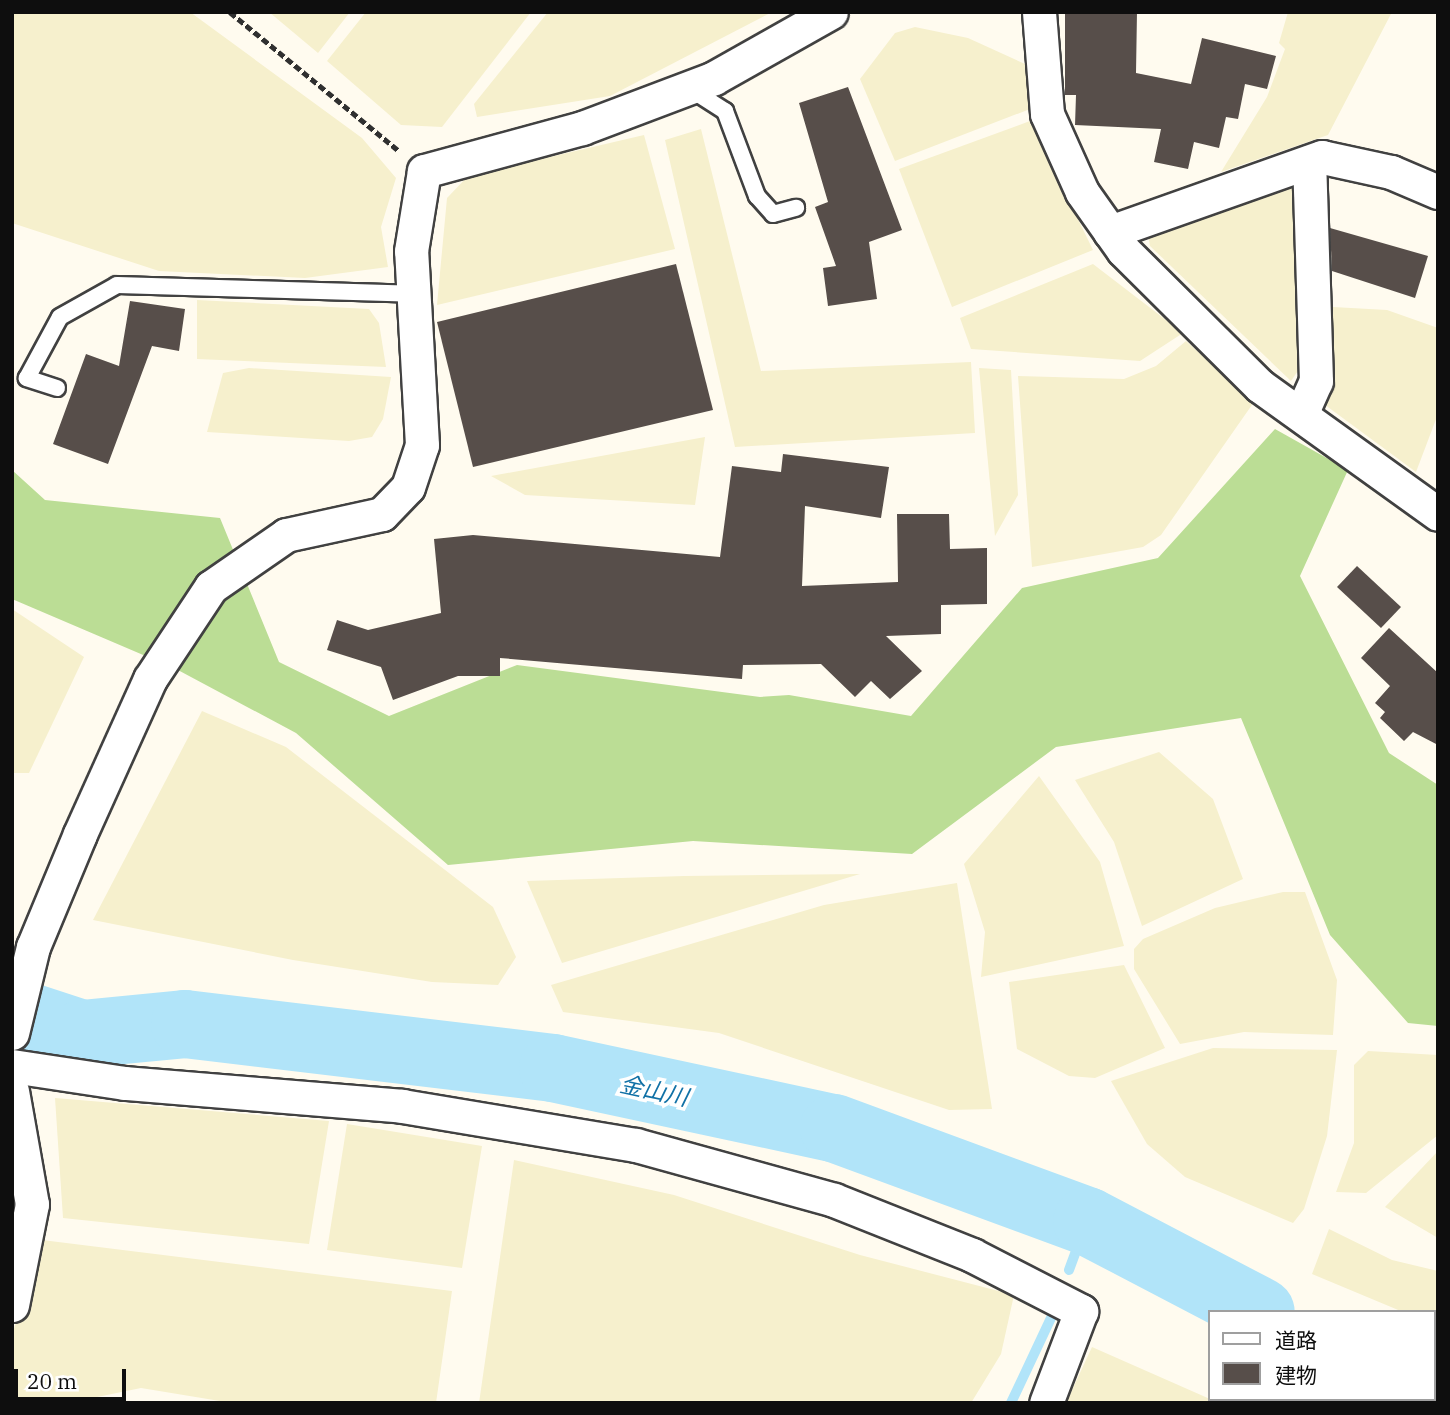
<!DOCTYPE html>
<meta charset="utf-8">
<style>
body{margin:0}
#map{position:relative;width:1450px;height:1415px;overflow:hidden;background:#fffbef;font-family:"IBM Plex Serif","Noto Sans JP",serif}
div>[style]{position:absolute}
.farmland>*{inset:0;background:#f6f0cd}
.forest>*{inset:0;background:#bbdd95}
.stream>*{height:10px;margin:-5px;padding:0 5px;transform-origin:5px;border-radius:5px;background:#b1e4f9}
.river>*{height:68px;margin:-34px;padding:0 34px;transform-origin:34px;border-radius:34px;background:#b1e4f9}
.building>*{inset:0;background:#574e4a}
.path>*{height:4.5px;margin-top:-2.25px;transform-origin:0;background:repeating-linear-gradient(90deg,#303030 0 7px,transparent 0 10.5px)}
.roads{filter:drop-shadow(2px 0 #414141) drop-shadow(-2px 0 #414141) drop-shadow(0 2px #414141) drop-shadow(0 -2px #414141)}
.lane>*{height:16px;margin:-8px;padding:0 8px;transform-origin:8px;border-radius:8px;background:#fff}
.street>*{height:33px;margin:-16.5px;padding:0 16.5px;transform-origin:16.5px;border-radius:16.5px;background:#fff}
span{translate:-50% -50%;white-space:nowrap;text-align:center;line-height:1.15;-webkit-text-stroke:7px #fff;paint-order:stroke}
.water-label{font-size:23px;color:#1171a6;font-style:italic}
.frame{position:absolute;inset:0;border:14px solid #0e0e0e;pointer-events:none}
.legend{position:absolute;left:1208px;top:1310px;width:228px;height:91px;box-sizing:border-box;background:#fff;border:2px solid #9f9f9f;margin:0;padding:9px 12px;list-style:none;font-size:21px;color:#0e0e0e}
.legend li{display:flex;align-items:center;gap:14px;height:35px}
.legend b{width:35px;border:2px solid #9f9f9f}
.scale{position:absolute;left:14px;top:1369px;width:112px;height:32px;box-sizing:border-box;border:4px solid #0e0e0e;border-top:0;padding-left:9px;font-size:21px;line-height:24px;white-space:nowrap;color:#0e0e0e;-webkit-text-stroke:5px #fff;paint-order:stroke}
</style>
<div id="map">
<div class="farmland">
<div style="clip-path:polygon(12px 12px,190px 12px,362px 138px,396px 178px,381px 227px,388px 267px,305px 278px,159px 271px,12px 223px)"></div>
<div style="clip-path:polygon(269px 12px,350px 12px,318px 53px)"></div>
<div style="clip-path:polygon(366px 12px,531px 12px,442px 127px,401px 125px,327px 61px)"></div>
<div style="clip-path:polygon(548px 12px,772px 12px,610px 96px,477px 117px,474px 104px)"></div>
<div style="clip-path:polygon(1288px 12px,1392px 12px,1328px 135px,1221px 172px,1267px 97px,1285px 49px,1279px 43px)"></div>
<div style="clip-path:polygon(915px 27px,968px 38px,1025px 64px,1030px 109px,895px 161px,860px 79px,895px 33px)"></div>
<div style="clip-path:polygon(1030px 121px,1093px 250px,952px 307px,899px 169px)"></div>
<div style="clip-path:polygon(701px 129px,761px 371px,971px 362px,975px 433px,735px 447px,665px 140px)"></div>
<div style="clip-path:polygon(644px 135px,675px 249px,437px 305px,447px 198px,468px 176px)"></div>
<div style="clip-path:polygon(1299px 178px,1304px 362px,1291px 381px,1150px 246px,1147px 229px)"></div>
<div style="clip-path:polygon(1093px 264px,1183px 333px,1140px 361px,971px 349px,960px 318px)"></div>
<div style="clip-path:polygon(197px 300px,369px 309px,379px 323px,386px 367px,197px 359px)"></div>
<div style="clip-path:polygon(1333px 307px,1387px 310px,1438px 328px,1438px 414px,1416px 472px,1317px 399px)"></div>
<div style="clip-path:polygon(1186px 341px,1254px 402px,1161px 535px,1143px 547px,1032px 567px,1018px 376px,1124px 379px,1156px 366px)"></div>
<div style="clip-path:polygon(249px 368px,391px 377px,383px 419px,372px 437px,349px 441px,207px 432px,223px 373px)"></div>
<div style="clip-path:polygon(979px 368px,1011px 370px,1018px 495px,995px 536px)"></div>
<div style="clip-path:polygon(705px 437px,695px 505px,525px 495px,491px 476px)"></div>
<div style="clip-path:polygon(12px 609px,84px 657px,29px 773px,12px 773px)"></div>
<div style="clip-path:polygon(202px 711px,286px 747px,493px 907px,516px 957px,498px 985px,432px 982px,293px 960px,93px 920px)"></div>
<div style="clip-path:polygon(1159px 752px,1213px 799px,1243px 879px,1142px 926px,1114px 842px,1075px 780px)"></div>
<div style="clip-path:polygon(1039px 776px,1100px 862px,1124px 946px,981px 977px,985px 932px,964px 864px)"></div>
<div style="clip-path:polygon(860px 874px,562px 963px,527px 881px,684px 876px)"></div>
<div style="clip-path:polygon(957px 883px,992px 1109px,949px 1110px,719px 1033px,563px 1012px,551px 985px,824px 905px)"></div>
<div style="clip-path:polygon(1283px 892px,1305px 892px,1337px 980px,1333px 1035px,1244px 1032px,1180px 1044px,1134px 969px,1134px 949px,1143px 939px,1215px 908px)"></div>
<div style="clip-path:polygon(1124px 965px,1165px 1048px,1095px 1078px,1069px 1076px,1017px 1049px,1009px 982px)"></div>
<div style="clip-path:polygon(1213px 1048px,1337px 1050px,1327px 1136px,1304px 1209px,1293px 1223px,1185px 1177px,1147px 1144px,1111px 1081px)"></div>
<div style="clip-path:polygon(1368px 1051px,1438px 1055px,1438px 1135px,1366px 1193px,1336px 1192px,1354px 1143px,1354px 1065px)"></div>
<div style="clip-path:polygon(55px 1098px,329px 1121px,309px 1244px,63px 1218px)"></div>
<div style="clip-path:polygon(347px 1124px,482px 1146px,462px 1268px,327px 1250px)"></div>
<div style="clip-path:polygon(1438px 1151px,1438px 1238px,1385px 1207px)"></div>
<div style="clip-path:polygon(514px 1160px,674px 1195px,860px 1255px,1014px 1295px,1001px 1354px,971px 1403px,479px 1403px)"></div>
<div style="clip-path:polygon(1329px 1229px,1392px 1260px,1438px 1271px,1438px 1326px,1434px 1312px,1403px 1312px,1312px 1274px)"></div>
<div style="clip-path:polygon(42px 1240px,452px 1291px,436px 1403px,232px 1403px,141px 1388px,68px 1403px,12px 1403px,12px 1335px)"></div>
<div style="clip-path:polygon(1092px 1347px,1210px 1399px,1231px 1403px,1066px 1403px)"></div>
</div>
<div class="forest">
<div style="clip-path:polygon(1275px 429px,1348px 470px,1300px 576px,1389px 753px,1438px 785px,1438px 1026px,1408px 1023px,1330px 935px,1241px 718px,1056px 747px,912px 854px,693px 841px,448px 865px,296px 733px,176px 669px,12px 599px,12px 470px,45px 500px,220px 518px,279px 662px,389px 716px,517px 665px,760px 697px,789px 695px,911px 716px,1022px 588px,1158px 558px)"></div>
</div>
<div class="stream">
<div style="left:1069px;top:1270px;width:52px;rotate:-69.8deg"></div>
<div style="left:1011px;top:1403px;width:94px;rotate:-64.8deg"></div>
</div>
<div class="river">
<div style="left:12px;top:1011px;width:74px;rotate:18.2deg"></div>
<div style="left:82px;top:1034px;width:103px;rotate:-5.5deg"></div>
<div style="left:185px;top:1024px;width:371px;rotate:6.8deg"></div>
<div style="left:553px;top:1068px;width:287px;rotate:12.1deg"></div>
<div style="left:834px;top:1128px;width:270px;rotate:20.2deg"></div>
<div style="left:1087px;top:1221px;width:196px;rotate:27.6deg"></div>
<div style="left:1434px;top:1399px;width:4px;rotate:14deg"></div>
</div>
<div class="building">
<div style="clip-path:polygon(1065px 12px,1137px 12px,1136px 73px,1191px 84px,1202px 38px,1276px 56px,1267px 89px,1245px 84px,1238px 119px,1226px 117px,1219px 148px,1194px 142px,1188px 169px,1154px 162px,1161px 129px,1075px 125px,1076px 95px,1065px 95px)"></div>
<div style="clip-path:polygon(848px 87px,902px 230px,869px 242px,877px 299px,828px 306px,823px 268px,836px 266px,815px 207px,828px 202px,799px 103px)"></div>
<div style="clip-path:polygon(1330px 228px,1428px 256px,1415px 298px,1332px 271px)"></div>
<div style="clip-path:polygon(676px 264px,713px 410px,473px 467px,437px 322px)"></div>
<div style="clip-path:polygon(130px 301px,185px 309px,179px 351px,152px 346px,108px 464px,53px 444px,86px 354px,119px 366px)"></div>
<div style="clip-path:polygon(783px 454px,889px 467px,881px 518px,805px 506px,802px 586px,898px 582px,897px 514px,949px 514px,950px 549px,987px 548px,987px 604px,941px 605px,941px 634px,886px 636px,922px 671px,890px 699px,871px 681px,855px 697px,821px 664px,743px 665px,742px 679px,500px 658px,500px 676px,458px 676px,393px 700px,381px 667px,327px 650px,337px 620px,368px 630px,441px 613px,434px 539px,473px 535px,720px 557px,732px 466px,781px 472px)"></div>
<div style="clip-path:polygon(1357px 566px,1401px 607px,1381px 628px,1337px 587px)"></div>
<div style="clip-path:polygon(1389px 628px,1438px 673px,1438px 745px,1413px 732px,1404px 741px,1380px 718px,1385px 712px,1375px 703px,1390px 686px,1361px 658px)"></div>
</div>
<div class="path">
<div style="left:230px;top:12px;width:219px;rotate:39.4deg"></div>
</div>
<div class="roads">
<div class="lane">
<div style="left:689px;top:88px;width:43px;rotate:32.6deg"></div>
<div style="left:725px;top:111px;width:91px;rotate:69.4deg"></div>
<div style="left:757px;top:196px;width:24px;rotate:48deg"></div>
<div style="left:773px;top:214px;width:24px;rotate:-15deg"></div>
<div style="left:57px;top:388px;width:32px;rotate:-162deg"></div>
<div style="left:27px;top:378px;width:69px;rotate:-61.6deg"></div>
<div style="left:60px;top:317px;width:65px;rotate:-29.3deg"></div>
<div style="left:117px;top:285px;width:296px;rotate:1.7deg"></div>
</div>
<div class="street">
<div style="left:1039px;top:12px;width:102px;rotate:85.5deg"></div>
<div style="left:1047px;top:114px;width:85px;rotate:65.8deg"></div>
<div style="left:1082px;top:192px;width:71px;rotate:54.7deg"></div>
<div style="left:1123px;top:250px;width:193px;rotate:44.8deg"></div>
<div style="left:1260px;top:386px;width:219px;rotate:35.7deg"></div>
<div style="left:1110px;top:232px;width:225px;rotate:-19.5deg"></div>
<div style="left:1322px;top:157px;width:71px;rotate:12.3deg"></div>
<div style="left:1391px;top:172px;width:51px;rotate:23.1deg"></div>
<div style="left:1302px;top:412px;width:34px;rotate:-66deg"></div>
<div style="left:1316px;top:381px;width:219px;rotate:-91.8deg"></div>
<div style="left:12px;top:1033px;width:89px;rotate:-76.3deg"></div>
<div style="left:33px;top:947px;width:122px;rotate:-67.4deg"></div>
<div style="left:80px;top:834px;width:170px;rotate:-65.7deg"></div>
<div style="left:150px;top:679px;width:110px;rotate:-56.5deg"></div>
<div style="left:211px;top:587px;width:91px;rotate:-34.7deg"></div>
<div style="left:286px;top:535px;width:98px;rotate:-12.3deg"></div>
<div style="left:382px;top:514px;width:37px;rotate:-46deg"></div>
<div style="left:408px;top:487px;width:44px;rotate:-71.6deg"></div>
<div style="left:422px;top:445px;width:194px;rotate:-93.2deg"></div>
<div style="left:411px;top:251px;width:81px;rotate:-80.8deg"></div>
<div style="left:424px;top:171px;width:164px;rotate:-15.2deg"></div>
<div style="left:582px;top:128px;width:141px;rotate:-20.7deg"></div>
<div style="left:714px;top:78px;width:134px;rotate:-29.4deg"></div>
<div style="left:12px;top:1066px;width:114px;rotate:8.6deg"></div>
<div style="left:125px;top:1083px;width:278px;rotate:4.7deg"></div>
<div style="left:402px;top:1106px;width:237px;rotate:9.5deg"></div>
<div style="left:636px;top:1145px;width:205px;rotate:15.5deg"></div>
<div style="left:834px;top:1200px;width:149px;rotate:21.7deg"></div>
<div style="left:972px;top:1255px;width:123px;rotate:27.2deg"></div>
<div style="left:1081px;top:1311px;width:98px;rotate:110.8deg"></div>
<div style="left:12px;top:1091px;width:115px;rotate:80deg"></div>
<div style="left:32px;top:1204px;width:103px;rotate:101.2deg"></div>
</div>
</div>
<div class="water-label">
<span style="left:654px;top:1090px;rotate:12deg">金山川</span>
</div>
<div class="frame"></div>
<ul class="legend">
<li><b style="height:9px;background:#fff"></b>道路</li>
<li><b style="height:19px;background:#574e4a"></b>建物</li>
</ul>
<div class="scale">20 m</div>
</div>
